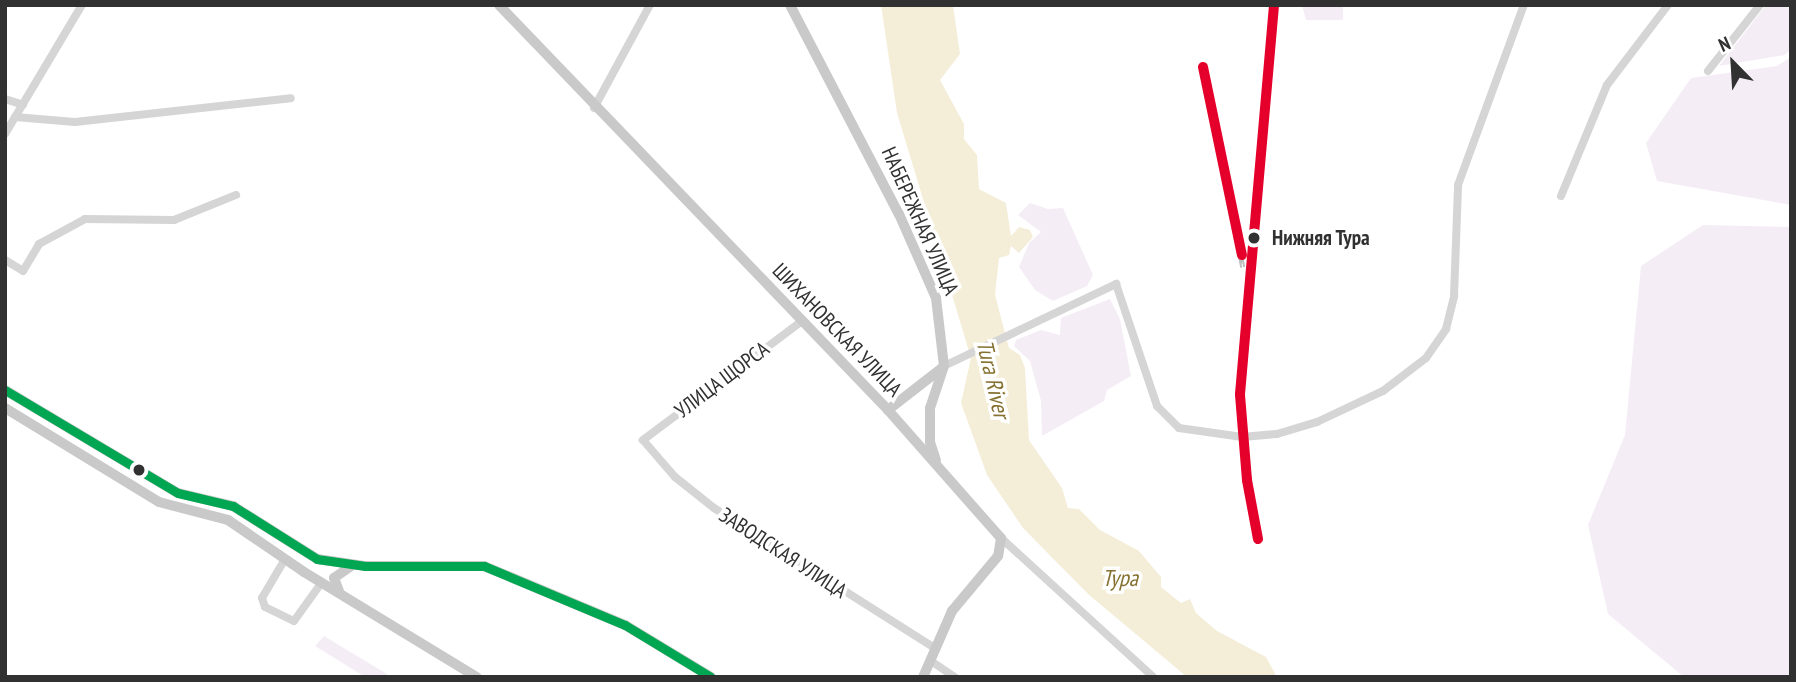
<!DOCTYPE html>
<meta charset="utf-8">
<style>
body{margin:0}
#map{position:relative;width:1796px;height:682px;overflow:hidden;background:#fff;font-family:"PT Sans Narrow",sans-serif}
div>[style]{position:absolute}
.green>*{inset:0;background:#f5edf6}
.water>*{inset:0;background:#f4eed9}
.minor>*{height:8px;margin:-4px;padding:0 4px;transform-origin:4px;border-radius:4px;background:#d5d5d5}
.major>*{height:10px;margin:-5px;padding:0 5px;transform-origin:5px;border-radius:5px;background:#c9c9c9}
.rail>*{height:4.5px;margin-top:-2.25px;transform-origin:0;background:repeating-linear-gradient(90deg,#fff 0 5px,#bdbdbd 0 10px);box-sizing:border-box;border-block:2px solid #bdbdbd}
.bus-1>*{height:9px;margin:-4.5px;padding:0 4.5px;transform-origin:4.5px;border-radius:4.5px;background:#00a651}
.rail-1>*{height:10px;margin:-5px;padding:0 5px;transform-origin:5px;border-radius:5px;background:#e4002b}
.dots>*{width:19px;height:19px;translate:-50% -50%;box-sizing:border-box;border:4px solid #fff;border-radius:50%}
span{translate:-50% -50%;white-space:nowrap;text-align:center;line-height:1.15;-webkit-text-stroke:7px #fff;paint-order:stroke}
.street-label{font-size:21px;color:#313131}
.stop-label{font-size:21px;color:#313131;font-weight:700}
.left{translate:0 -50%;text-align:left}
.water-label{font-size:23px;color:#857231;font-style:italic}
.frame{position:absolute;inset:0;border:7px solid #313131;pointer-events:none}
.north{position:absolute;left:1698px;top:28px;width:70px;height:70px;-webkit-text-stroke:5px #fff;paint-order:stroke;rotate:336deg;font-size:19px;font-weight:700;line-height:28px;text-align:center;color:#313131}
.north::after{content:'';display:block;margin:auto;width:24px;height:32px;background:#313131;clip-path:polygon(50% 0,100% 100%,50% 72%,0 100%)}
</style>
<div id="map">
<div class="green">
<div style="clip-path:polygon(1302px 5px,1343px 5px,1343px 20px,1306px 20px)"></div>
<div style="clip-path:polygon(1766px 5px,1791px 5px,1791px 49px,1785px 55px,1719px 66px)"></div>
<div style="clip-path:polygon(1791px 57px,1791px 205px,1657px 181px,1646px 143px,1691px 78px,1777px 66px)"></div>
<div style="clip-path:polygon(1030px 203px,1048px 209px,1063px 208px,1093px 275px,1087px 286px,1053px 301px,1035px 290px,1019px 267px,1029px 243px,1041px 232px,1018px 215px)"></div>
<div style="clip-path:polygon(1703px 225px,1791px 227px,1791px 677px,1684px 677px,1608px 614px,1588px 525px,1625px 435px,1641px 266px)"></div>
<div style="clip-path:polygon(1110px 299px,1120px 319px,1131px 376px,1107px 390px,1104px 401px,1042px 436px,1041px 401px,1030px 361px,1014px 346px,1016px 340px,1041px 330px,1060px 335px,1061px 318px)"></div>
<div style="clip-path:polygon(324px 636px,387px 674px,386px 677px,365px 677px,315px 646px)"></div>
</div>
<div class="water">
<div style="clip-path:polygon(881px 5px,953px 5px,960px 54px,940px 80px,964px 124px,964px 139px,977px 155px,979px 189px,1006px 203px,1011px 236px,1019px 227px,1030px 230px,1033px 237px,1019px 253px,1011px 246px,1009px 255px,999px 258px,995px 295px,1009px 348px,1020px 355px,1025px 368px,1029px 440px,1062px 488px,1068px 508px,1079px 509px,1100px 530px,1139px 551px,1161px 577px,1161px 587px,1181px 603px,1190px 599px,1196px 613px,1217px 631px,1266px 657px,1277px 677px,1187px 677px,1088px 594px,1023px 528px,987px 475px,961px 403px,971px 358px,897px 113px)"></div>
</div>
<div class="minor">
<div style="left:1708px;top:71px;width:84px;rotate:-51.8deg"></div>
<div style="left:5px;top:99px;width:19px;rotate:18deg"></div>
<div style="left:594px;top:108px;width:117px;rotate:-61.5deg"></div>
<div style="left:15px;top:117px;width:60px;rotate:4.8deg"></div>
<div style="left:75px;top:122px;width:217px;rotate:-6.3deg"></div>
<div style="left:5px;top:134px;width:150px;rotate:-59.2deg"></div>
<div style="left:1561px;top:196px;width:120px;rotate:-67.5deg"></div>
<div style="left:1607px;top:85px;width:101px;rotate:-52.7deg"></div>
<div style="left:5px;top:260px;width:21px;rotate:31deg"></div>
<div style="left:23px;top:271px;width:31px;rotate:-59deg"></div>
<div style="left:39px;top:244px;width:52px;rotate:-28.5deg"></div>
<div style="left:85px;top:219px;width:89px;rotate:0.6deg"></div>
<div style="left:174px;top:220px;width:67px;rotate:-22deg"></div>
<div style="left:802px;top:321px;width:199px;rotate:143.2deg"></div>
<div style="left:643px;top:440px;width:49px;rotate:49.1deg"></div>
<div style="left:675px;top:477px;width:50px;rotate:38.5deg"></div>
<div style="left:714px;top:508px;width:263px;rotate:32.4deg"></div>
<div style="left:944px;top:366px;width:191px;rotate:-25.5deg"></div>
<div style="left:1116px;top:284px;width:129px;rotate:71.4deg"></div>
<div style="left:1157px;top:406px;width:31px;rotate:45deg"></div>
<div style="left:1179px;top:428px;width:64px;rotate:8.1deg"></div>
<div style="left:1242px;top:437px;width:35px;rotate:-5deg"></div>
<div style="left:1277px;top:434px;width:42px;rotate:-16.7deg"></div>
<div style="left:1317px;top:422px;width:73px;rotate:-25.2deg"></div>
<div style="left:1383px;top:391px;width:54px;rotate:-37.5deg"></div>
<div style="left:1426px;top:358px;width:35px;rotate:-55deg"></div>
<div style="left:1446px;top:329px;width:34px;rotate:-76deg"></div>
<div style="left:1454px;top:296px;width:111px;rotate:-87.9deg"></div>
<div style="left:1458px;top:185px;width:192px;rotate:-69.9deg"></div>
<div style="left:1001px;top:538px;width:206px;rotate:42.4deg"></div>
<div style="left:285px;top:559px;width:45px;rotate:120.5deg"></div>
<div style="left:262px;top:598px;width:9px;rotate:72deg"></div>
<div style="left:265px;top:607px;width:32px;rotate:26deg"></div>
<div style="left:294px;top:621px;width:48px;rotate:-54.3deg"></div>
<div style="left:931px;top:661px;width:29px;rotate:34deg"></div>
</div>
<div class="major">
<div style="left:499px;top:5px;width:562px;rotate:46.15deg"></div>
<div style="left:888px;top:410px;width:171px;rotate:48.6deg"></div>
<div style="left:1001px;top:538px;width:18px;rotate:99deg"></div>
<div style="left:998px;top:556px;width:72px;rotate:129.9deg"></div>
<div style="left:952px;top:611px;width:72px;rotate:113.7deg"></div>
<div style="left:790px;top:5px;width:236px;rotate:62.5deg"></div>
<div style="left:899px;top:214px;width:92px;rotate:66.2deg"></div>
<div style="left:936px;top:298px;width:68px;rotate:83.3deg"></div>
<div style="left:944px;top:366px;width:44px;rotate:108.4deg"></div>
<div style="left:930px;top:408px;width:34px;rotate:90deg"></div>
<div style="left:930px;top:442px;width:19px;rotate:72deg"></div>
<div style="left:5px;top:390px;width:201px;rotate:30.8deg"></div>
<div style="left:178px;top:493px;width:57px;rotate:13.3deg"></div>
<div style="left:233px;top:506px;width:99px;rotate:32.2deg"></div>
<div style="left:317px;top:559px;width:49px;rotate:8.3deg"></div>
<div style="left:365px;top:566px;width:119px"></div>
<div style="left:484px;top:566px;width:153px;rotate:22.7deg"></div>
<div style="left:625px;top:625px;width:100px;rotate:31.2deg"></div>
<div style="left:5px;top:408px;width:180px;rotate:31.4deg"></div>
<div style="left:159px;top:502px;width:71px;rotate:14.6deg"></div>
<div style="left:228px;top:520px;width:92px;rotate:34.4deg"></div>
<div style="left:304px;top:572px;width:202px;rotate:31.3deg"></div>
<div style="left:888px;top:410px;width:68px;rotate:-37.9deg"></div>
<div style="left:339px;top:591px;width:14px;rotate:-111deg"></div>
<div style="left:334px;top:578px;width:21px;rotate:-35deg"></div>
</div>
<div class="rail">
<div style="left:1203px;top:67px;width:204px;rotate:78.7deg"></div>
<div style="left:1252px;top:238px;width:156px;rotate:94.4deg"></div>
<div style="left:1240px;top:394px;width:86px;rotate:85.3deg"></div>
<div style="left:1247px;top:480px;width:60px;rotate:79.4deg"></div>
</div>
<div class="bus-1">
<div style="left:5px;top:390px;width:201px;rotate:30.8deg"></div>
<div style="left:178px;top:493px;width:57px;rotate:13.3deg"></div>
<div style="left:233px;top:506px;width:99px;rotate:32.2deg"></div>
<div style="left:317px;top:559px;width:49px;rotate:8.3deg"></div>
<div style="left:365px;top:566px;width:119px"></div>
<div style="left:484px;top:566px;width:153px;rotate:22.7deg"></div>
<div style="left:625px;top:625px;width:100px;rotate:31.2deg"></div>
</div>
<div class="rail-1">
<div style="left:1203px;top:67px;width:192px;rotate:78.3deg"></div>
<div style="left:1258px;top:539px;width:60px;rotate:-100.6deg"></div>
<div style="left:1247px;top:480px;width:86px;rotate:-94.7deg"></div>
<div style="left:1240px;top:394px;width:390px;rotate:-85deg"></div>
</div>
<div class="dots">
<div style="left:1254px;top:238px;background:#313131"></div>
<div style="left:139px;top:470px;background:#313131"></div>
</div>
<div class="street-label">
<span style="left:920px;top:221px;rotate:66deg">НАБЕРЕЖНАЯ УЛИЦА</span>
<span style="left:837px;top:330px;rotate:46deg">ШИХАНОВСКАЯ УЛИЦА</span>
<span style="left:722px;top:380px;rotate:-37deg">УЛИЦА ЩОРСА</span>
<span style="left:783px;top:553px;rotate:33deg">ЗАВОДСКАЯ УЛИЦА</span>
</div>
<div class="stop-label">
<span class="left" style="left:1272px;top:238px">Нижняя Тура</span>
</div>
<div class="water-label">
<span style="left:993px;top:379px;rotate:77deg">Tura River</span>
<span style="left:1120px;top:578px">Тура</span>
</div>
<div class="frame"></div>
<div class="north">N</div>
</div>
